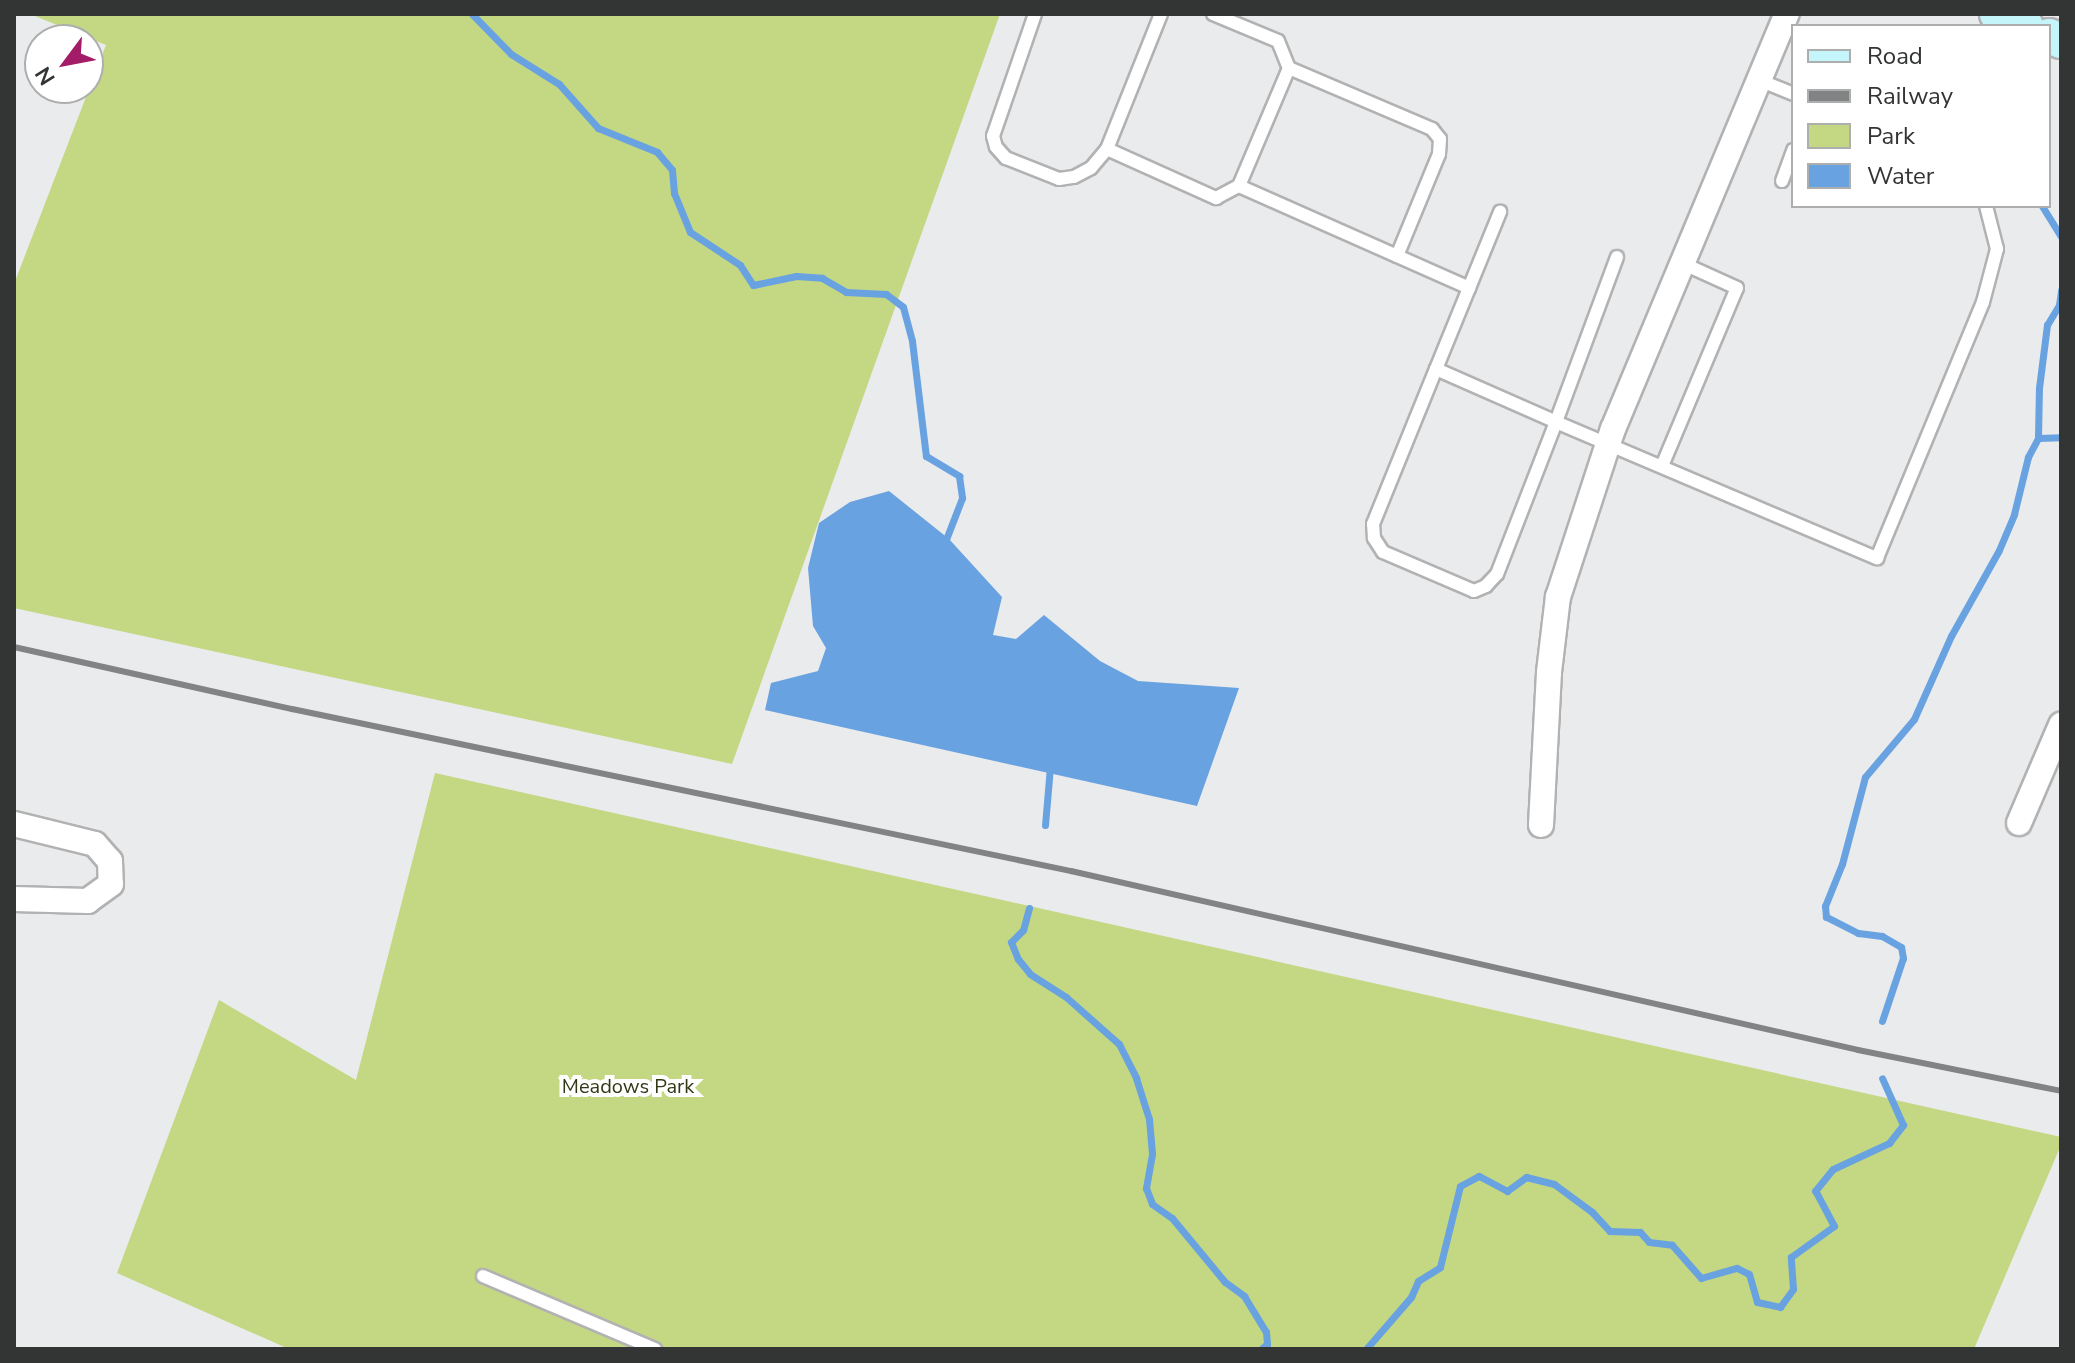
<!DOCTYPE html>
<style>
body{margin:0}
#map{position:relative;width:2075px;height:1363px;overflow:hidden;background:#eaebec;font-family:"Nunito Sans",sans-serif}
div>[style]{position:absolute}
.green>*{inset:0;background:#c4d783}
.water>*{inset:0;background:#69a2e1}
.stream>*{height:7px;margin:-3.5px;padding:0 3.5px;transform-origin:3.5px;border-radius:3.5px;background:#69a2e1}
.roads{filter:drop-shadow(2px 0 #b2b2b3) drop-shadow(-2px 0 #b2b2b3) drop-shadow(0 2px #b2b2b3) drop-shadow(0 -2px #b2b2b3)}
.lane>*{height:12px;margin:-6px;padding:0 6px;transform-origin:6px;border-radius:6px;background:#fff}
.street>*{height:24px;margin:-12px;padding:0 12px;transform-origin:12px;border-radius:12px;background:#fff}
.secondary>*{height:34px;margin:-17px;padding:0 17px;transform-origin:17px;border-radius:17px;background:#c3f5fa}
.rail>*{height:6px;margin:-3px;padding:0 3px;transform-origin:3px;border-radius:3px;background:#828384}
span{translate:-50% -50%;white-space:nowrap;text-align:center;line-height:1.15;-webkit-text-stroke:8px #fff;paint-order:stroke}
.park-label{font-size:20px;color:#313814}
.frame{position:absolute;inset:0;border:16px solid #333434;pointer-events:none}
.legend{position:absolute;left:1791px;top:24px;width:260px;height:184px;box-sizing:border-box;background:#fff;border:2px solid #adaeae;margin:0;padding:10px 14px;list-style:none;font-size:24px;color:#333434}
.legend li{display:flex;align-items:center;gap:16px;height:40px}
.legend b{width:40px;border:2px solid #adaeae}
.north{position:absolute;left:24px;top:24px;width:80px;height:80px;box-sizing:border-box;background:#fff;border:2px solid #adaeae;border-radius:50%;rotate:238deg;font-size:22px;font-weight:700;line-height:32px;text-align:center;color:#333434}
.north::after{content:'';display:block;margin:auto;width:28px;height:36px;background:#a31c68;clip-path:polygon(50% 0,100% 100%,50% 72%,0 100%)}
</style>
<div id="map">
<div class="green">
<div style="clip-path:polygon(30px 14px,1000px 14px,732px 764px,14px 608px,14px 284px,106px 45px)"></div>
<div style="clip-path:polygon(435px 773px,2061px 1137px,2061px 1145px,1974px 1349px,289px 1349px,117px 1273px,219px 1000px,356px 1080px)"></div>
</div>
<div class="water">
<div style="clip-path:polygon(889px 491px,949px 539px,1002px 597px,993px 635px,1016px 639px,1044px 615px,1100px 661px,1138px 681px,1239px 688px,1197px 806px,765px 710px,771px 683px,818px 671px,826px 648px,813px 626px,808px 568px,819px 523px,850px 502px)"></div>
</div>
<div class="stream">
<div style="left:472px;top:14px;width:56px;rotate:45.7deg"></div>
<div style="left:511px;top:54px;width:57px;rotate:32deg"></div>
<div style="left:559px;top:84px;width:59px;rotate:48.4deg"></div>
<div style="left:598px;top:128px;width:64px;rotate:22.1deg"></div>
<div style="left:657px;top:152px;width:23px;rotate:50deg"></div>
<div style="left:672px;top:170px;width:23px;rotate:85deg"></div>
<div style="left:674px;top:193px;width:42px;rotate:67.7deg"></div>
<div style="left:690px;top:232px;width:60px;rotate:33.4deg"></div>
<div style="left:740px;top:265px;width:24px;rotate:57deg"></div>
<div style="left:753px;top:285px;width:44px;rotate:-11.8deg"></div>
<div style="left:796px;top:276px;width:26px;rotate:4deg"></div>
<div style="left:822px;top:278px;width:28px;rotate:30deg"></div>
<div style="left:846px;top:292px;width:40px;rotate:2.9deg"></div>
<div style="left:886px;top:294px;width:21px;rotate:37deg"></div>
<div style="left:903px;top:307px;width:35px;rotate:75deg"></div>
<div style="left:912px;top:341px;width:116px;rotate:83.1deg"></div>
<div style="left:926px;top:456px;width:39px;rotate:31deg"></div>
<div style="left:959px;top:476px;width:22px;rotate:82deg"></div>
<div style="left:962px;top:498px;width:47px;rotate:111.1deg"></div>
<div style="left:2042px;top:206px;width:36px;rotate:58deg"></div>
<div style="left:2038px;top:438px;width:23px;rotate:-2deg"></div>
<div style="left:1045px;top:825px;width:58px;rotate:-85.1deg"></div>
<div style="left:1029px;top:908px;width:23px;rotate:105deg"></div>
<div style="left:1023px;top:930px;width:17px;rotate:135deg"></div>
<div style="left:1011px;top:942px;width:18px;rotate:68deg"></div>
<div style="left:1018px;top:959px;width:19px;rotate:51deg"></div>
<div style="left:1030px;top:974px;width:43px;rotate:32.6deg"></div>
<div style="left:1066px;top:997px;width:71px;rotate:41.6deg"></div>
<div style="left:1119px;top:1044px;width:38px;rotate:63deg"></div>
<div style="left:1136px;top:1078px;width:43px;rotate:72.4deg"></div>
<div style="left:1149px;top:1119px;width:35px;rotate:85deg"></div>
<div style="left:1152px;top:1154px;width:35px;rotate:100deg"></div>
<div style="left:1146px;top:1188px;width:17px;rotate:69deg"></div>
<div style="left:1152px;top:1204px;width:24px;rotate:35deg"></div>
<div style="left:1172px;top:1218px;width:83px;rotate:50.4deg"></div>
<div style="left:1225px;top:1282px;width:24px;rotate:36deg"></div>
<div style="left:1244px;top:1296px;width:42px;rotate:58.6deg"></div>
<div style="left:1266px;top:1332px;width:12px;rotate:85deg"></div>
<div style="left:1267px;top:1344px;width:8px;rotate:140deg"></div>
<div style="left:1882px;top:1021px;width:66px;rotate:-71.6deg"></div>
<div style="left:1903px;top:958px;width:11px;rotate:-100deg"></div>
<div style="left:1901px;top:947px;width:22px;rotate:-150deg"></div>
<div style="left:1882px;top:936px;width:24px;rotate:-173deg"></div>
<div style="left:1858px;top:933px;width:36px;rotate:-153deg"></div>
<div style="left:1826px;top:917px;width:11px;rotate:-95deg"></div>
<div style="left:1825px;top:906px;width:45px;rotate:-68deg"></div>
<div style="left:1842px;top:864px;width:90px;rotate:-75.2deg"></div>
<div style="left:1865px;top:777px;width:76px;rotate:-49.8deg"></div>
<div style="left:1914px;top:719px;width:91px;rotate:-66deg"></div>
<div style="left:1951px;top:636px;width:98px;rotate:-60.8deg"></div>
<div style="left:1999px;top:550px;width:39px;rotate:-67deg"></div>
<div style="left:2014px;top:514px;width:59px;rotate:-76.2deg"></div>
<div style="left:2028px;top:457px;width:21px;rotate:-62deg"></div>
<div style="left:2038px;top:438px;width:50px;rotate:-88.9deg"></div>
<div style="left:2039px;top:388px;width:64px;rotate:-82.8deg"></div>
<div style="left:2047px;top:325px;width:23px;rotate:-59deg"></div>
<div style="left:2059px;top:305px;width:15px;rotate:-82deg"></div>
<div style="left:1366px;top:1349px;width:69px;rotate:-49.1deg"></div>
<div style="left:1411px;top:1297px;width:17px;rotate:-66deg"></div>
<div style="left:1418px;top:1281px;width:26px;rotate:-32deg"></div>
<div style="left:1440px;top:1267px;width:83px;rotate:-76.1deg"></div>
<div style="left:1460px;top:1186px;width:21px;rotate:-28deg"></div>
<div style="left:1479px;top:1176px;width:32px;rotate:28deg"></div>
<div style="left:1507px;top:1191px;width:24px;rotate:-36deg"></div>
<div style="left:1526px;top:1177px;width:29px;rotate:14deg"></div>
<div style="left:1554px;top:1184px;width:47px;rotate:36.4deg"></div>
<div style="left:1592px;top:1212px;width:26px;rotate:47deg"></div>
<div style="left:1610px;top:1231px;width:30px;rotate:2deg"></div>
<div style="left:1640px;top:1232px;width:13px;rotate:48deg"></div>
<div style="left:1649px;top:1242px;width:23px;rotate:7deg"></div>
<div style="left:1672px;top:1245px;width:44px;rotate:48.7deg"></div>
<div style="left:1701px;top:1278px;width:37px;rotate:-16deg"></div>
<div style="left:1737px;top:1268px;width:13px;rotate:27deg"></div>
<div style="left:1749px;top:1274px;width:29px;rotate:74deg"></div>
<div style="left:1757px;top:1302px;width:24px;rotate:12deg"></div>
<div style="left:1780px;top:1307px;width:22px;rotate:-54deg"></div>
<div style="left:1793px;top:1289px;width:32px;rotate:-94deg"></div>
<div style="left:1791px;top:1257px;width:53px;rotate:-35.8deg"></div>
<div style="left:1834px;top:1226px;width:40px;rotate:-118deg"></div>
<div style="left:1815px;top:1191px;width:28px;rotate:-51deg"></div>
<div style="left:1833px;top:1169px;width:62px;rotate:-24.9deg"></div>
<div style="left:1889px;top:1143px;width:23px;rotate:-52deg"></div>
<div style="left:1903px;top:1125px;width:51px;rotate:-114.1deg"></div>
</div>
<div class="roads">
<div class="lane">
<div style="left:1035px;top:14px;width:129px;rotate:109deg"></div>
<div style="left:993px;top:136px;width:11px;rotate:75deg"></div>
<div style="left:996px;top:147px;width:15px;rotate:48deg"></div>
<div style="left:1006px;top:158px;width:57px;rotate:21.6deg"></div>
<div style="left:1059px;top:179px;width:15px;rotate:-8deg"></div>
<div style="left:1074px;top:177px;width:19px;rotate:-28deg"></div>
<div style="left:1091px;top:168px;width:25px;rotate:-50deg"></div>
<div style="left:1161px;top:14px;width:145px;rotate:111.8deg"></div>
<div style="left:1107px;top:149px;width:120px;rotate:24.2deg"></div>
<div style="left:1216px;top:198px;width:26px;rotate:-28deg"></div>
<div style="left:1213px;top:14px;width:70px;rotate:22.6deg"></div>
<div style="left:1278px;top:41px;width:29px;rotate:68deg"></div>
<div style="left:1759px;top:80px;width:37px;rotate:22deg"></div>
<div style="left:1782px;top:181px;width:33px;rotate:-70deg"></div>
<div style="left:1397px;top:256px;width:110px;rotate:-67.6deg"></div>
<div style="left:1439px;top:154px;width:15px;rotate:-86deg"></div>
<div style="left:1440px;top:139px;width:13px;rotate:-129deg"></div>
<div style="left:1432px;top:129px;width:155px;rotate:-156.9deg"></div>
<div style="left:1289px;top:68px;width:128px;rotate:113deg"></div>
<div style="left:1239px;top:186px;width:252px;rotate:23.9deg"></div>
<div style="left:1617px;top:257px;width:176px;rotate:110.3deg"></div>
<div style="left:1556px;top:422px;width:163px;rotate:111.2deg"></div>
<div style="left:1497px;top:574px;width:16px;rotate:133deg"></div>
<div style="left:1486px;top:586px;width:13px;rotate:157deg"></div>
<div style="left:1474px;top:591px;width:99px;rotate:-156.8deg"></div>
<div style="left:1383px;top:552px;width:17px;rotate:-123deg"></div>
<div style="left:1374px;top:538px;width:14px;rotate:-94deg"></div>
<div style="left:1373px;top:524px;width:167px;rotate:-67.9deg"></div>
<div style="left:1436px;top:369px;width:131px;rotate:23.8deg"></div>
<div style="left:1556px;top:422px;width:349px;rotate:23deg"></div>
<div style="left:1877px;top:558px;width:277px;rotate:-67.5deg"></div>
<div style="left:1983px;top:302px;width:55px;rotate:-75.2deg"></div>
<div style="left:1997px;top:249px;width:44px;rotate:-104.3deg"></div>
<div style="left:1436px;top:369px;width:170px;rotate:-67.8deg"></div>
<div style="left:1662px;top:466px;width:193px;rotate:-67.2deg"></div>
<div style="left:1737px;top:288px;width:60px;rotate:-155.6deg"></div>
<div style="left:483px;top:1276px;width:187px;rotate:23deg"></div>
</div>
<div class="street">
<div style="left:2019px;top:823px;width:107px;rotate:-66.8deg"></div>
<div style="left:14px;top:824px;width:83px;rotate:13.9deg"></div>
<div style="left:95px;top:844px;width:23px;rotate:49deg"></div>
<div style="left:110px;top:861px;width:23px;rotate:88deg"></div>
<div style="left:111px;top:884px;width:29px;rotate:144deg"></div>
<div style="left:88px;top:901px;width:74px;rotate:-178.5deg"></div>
<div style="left:1541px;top:825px;width:153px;rotate:-87deg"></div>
<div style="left:1549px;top:672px;width:76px;rotate:-83.2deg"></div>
<div style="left:1558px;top:597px;width:177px;rotate:-71.9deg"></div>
<div style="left:1613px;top:429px;width:450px;rotate:-67.3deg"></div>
</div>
<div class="secondary">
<div style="left:1997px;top:14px;width:31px;rotate:22deg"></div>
<div style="left:2049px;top:36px;width:13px;rotate:23deg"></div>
</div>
</div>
<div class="rail">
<div style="left:14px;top:647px;width:285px;rotate:12.6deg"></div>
<div style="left:292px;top:709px;width:796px;rotate:11.75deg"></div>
<div style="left:1071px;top:871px;width:807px;rotate:12.81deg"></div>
<div style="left:1858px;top:1050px;width:207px;rotate:11.4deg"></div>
</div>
<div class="park-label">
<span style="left:628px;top:1086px">Meadows Park</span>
</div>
<div class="frame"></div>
<ul class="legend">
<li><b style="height:10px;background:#c3f5fa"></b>Road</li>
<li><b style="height:10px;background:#828384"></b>Railway</li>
<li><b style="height:22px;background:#c4d783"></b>Park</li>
<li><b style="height:22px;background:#69a2e1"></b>Water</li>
</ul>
<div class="north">N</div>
</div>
